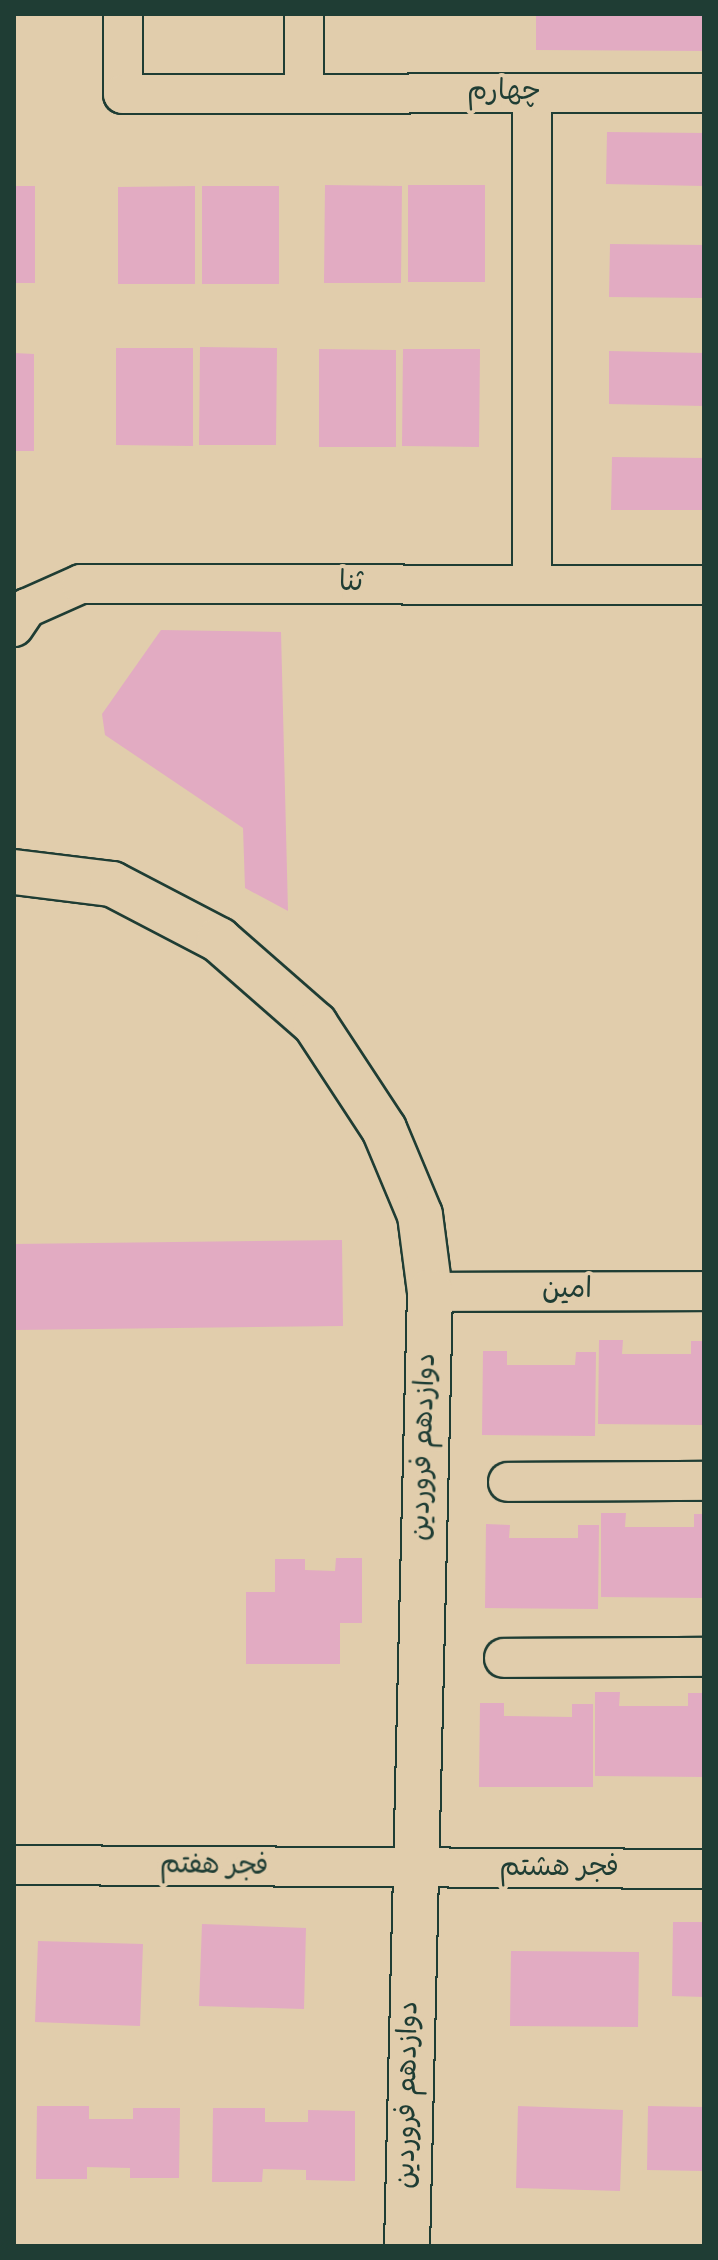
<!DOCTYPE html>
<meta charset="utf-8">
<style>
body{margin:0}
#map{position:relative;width:718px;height:2260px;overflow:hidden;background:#e1cdac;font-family:"Indie Flower","Playpen Sans Arabic",sans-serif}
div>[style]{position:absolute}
.building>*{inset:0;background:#e2abc2}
.roads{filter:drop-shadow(2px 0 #1f3d34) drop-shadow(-2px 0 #1f3d34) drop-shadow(0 2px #1f3d34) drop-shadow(0 -2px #1f3d34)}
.minor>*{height:38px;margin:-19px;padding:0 19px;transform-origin:19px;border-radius:19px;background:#e1cdac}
.tertiary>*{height:44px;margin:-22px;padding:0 22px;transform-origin:22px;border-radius:22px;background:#e1cdac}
span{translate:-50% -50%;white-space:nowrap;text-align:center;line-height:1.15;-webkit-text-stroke:8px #e1cdac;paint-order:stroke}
.street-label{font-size:28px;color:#1f3d34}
.frame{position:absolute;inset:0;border:16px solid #1f3d34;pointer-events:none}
</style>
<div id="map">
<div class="building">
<div style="clip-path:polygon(536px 14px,704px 14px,704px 51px,536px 50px)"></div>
<div style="clip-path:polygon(607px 132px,704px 133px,704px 186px,606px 184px)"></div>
<div style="clip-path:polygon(325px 185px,402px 186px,401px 283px,324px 283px)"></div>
<div style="clip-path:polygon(408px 185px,485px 185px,485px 282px,408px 282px)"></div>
<div style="clip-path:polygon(14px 186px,35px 186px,35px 283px,14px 283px)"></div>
<div style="clip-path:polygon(195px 186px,195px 284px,118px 284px,118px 187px)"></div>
<div style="clip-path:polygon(202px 186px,279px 186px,279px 284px,202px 284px)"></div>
<div style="clip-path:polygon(610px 244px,704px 245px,704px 298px,609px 297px)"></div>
<div style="clip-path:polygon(200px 347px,277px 348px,276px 445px,199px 445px)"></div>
<div style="clip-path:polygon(116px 348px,193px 348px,193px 446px,116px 445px)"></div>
<div style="clip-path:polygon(319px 349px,396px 350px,396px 447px,319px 447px)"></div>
<div style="clip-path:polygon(403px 349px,480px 349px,479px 447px,402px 446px)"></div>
<div style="clip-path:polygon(609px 351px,704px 353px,704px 406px,609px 404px)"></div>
<div style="clip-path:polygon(14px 353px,34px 354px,34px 451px,14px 451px)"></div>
<div style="clip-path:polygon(612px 457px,704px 458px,704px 510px,611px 510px)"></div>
<div style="clip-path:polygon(161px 630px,281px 632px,288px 911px,245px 888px,243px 828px,105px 735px,102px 714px)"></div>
<div style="clip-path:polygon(342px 1240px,343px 1326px,14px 1330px,14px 1244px)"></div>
<div style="clip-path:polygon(599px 1340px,623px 1340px,622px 1354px,691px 1354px,691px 1341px,704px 1341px,704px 1425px,598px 1424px)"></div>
<div style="clip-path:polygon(483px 1351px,507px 1351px,507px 1365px,575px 1365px,576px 1352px,596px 1352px,595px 1436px,482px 1435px)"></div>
<div style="clip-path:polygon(601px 1513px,626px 1513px,625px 1527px,694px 1527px,694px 1514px,704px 1514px,704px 1598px,601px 1597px)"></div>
<div style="clip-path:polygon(486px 1524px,510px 1525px,509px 1538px,578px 1538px,578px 1525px,599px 1525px,598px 1609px,485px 1608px)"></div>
<div style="clip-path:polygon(336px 1558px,362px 1558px,362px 1623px,340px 1623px,340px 1664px,246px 1664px,246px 1592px,275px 1592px,275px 1559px,305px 1559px,305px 1570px,335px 1571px)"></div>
<div style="clip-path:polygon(595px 1692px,620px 1692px,619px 1706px,688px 1706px,688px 1693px,704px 1693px,704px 1777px,595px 1776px)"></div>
<div style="clip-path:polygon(480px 1703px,504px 1703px,504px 1716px,572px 1717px,572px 1704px,593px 1704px,593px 1787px,479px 1787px)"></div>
<div style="clip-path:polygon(673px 1922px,704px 1922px,704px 1997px,672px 1996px)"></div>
<div style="clip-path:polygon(202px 1924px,306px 1928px,304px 2009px,199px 2006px)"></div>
<div style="clip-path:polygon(38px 1941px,143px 1944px,140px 2026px,35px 2022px)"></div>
<div style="clip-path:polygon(511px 1951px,639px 1952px,638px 2027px,510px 2026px)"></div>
<div style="clip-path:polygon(37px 2106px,89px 2106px,89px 2119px,133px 2119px,133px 2108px,180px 2108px,179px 2178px,130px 2178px,130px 2168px,87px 2167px,87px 2179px,36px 2179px)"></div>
<div style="clip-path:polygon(518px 2106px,623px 2110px,620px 2191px,516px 2188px)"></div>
<div style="clip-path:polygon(648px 2106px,704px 2107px,704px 2171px,647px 2170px)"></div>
<div style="clip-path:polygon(213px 2108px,265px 2108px,265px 2122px,308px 2122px,308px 2110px,355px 2111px,355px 2181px,306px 2180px,306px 2170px,263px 2169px,262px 2182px,212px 2182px)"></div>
</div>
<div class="roads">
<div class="minor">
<div style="left:123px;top:14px;width:80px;rotate:90deg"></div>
<div style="left:123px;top:94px;width:581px;rotate:-0.1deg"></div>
<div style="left:304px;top:14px;width:79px;rotate:90deg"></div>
<div style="left:532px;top:93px;width:491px;rotate:90deg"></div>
<div style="left:14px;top:627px;width:23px;rotate:-56deg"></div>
<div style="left:27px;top:608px;width:59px;rotate:-24deg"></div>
<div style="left:81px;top:584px;width:623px;rotate:0.09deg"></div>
<div style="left:430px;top:1292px;width:274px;rotate:-0.2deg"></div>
<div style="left:508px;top:1482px;width:196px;rotate:-0.3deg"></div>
<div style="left:504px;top:1658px;width:200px;rotate:-0.3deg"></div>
<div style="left:14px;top:1865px;width:690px;rotate:0.33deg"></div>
</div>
<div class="tertiary">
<div style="left:14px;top:872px;width:99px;rotate:7deg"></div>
<div style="left:112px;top:884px;width:121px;rotate:27.6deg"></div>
<div style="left:219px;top:940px;width:128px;rotate:41.2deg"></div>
<div style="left:315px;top:1024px;width:126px;rotate:56.7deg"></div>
<div style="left:384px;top:1129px;width:93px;rotate:67.3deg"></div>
<div style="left:420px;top:1215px;width:78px;rotate:82.6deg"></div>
<div style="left:430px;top:1292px;width:954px;rotate:91.38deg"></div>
</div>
</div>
<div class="street-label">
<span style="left:504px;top:93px">چهارم</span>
<span style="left:351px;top:584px">ثنا</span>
<span style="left:567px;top:1291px">امین</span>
<span style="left:425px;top:1447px;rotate:-88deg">دوازدهم فروردین</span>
<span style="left:214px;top:1867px;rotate:1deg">فجر هفتم</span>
<span style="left:559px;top:1869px">فجر هشتم</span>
<span style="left:409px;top:2095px;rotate:-89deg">دوازدهم فروردین</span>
</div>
<div class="frame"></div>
</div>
